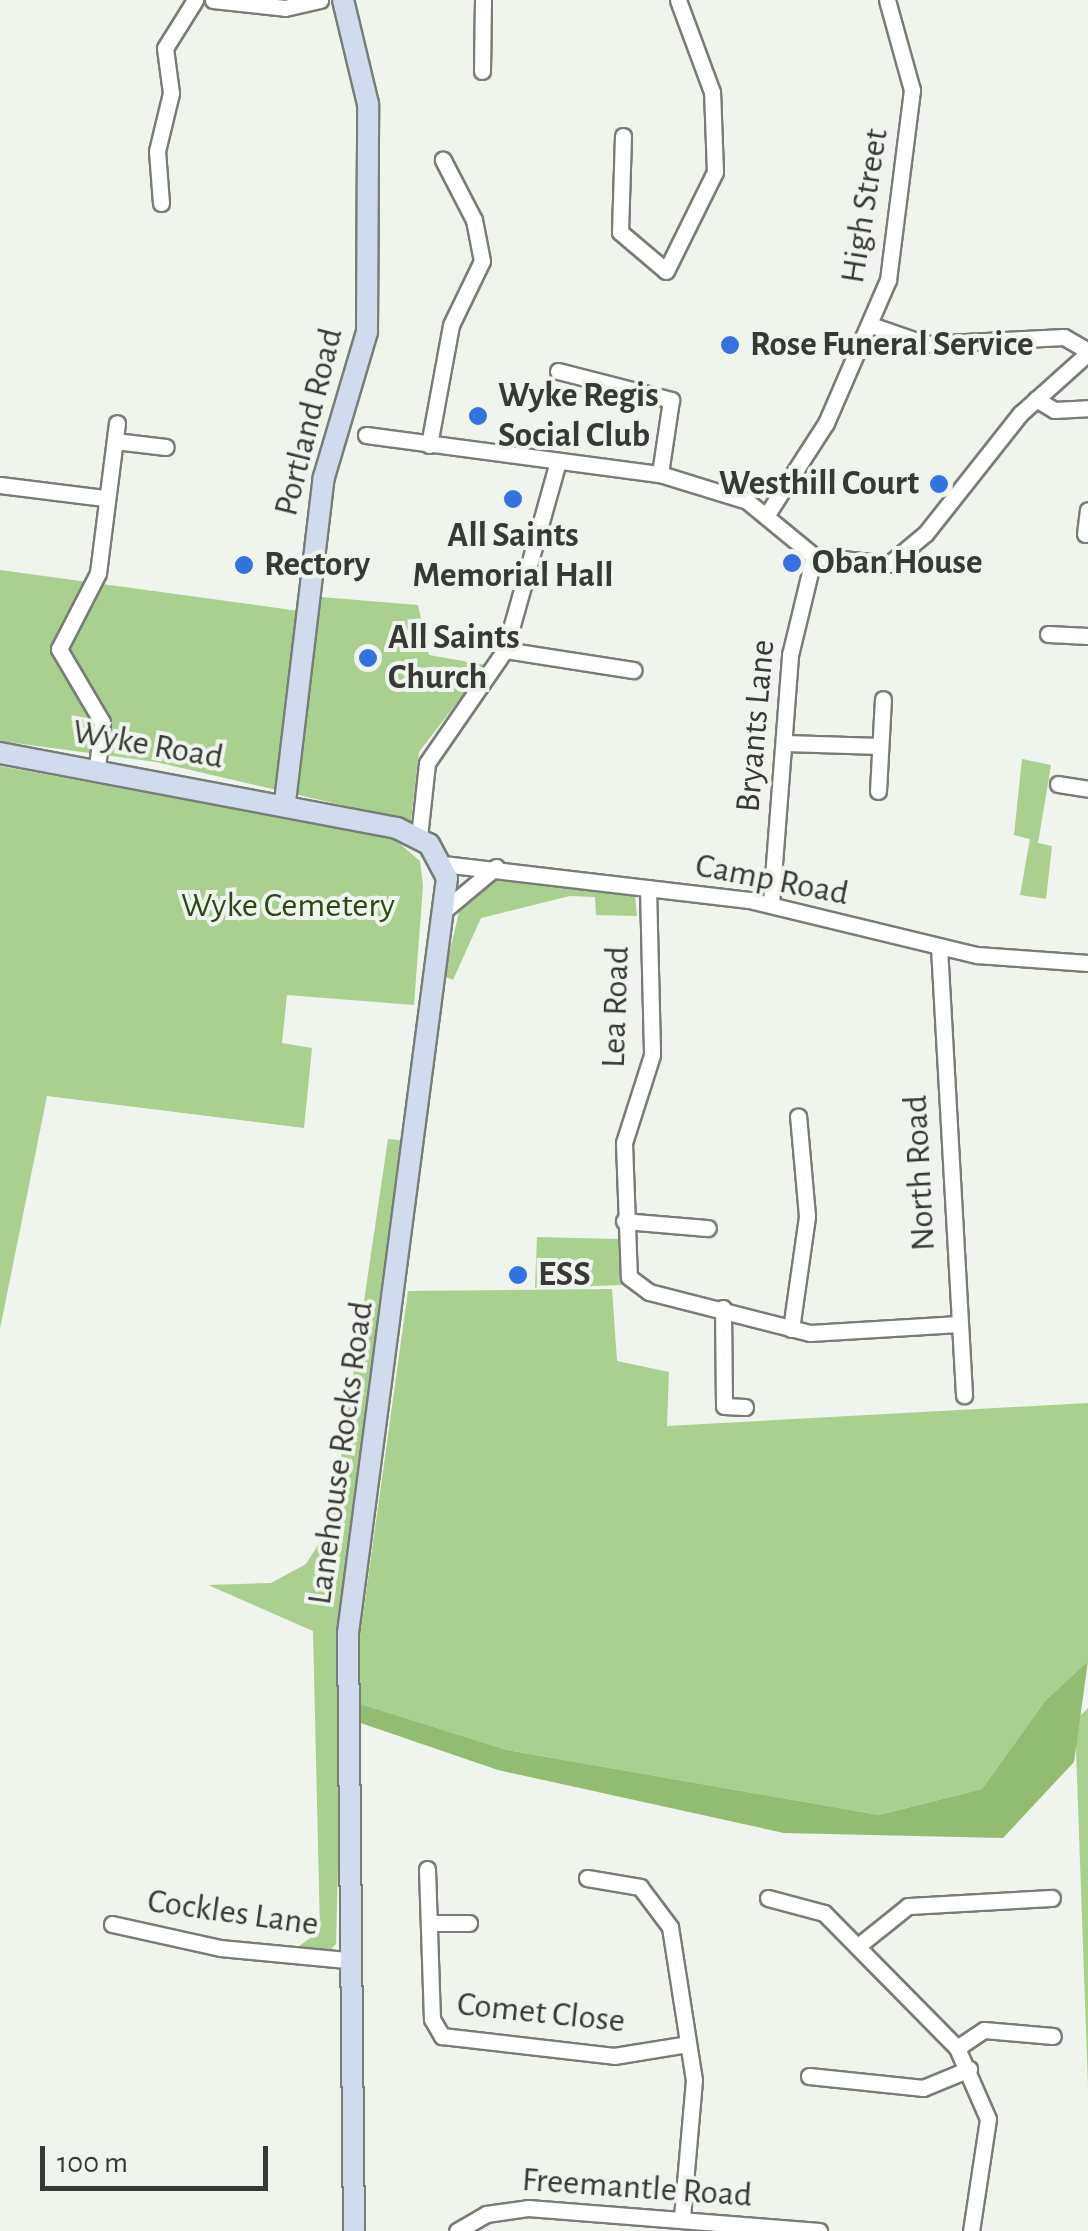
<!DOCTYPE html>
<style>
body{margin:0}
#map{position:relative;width:1088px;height:2231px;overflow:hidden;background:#eff4ec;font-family:"Alegreya Sans",sans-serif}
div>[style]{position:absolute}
.green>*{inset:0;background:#a9d08e}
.forest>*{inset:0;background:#91bc71}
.roads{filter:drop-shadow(2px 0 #787d75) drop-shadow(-2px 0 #787d75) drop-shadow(0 2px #787d75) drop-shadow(0 -2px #787d75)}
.street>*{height:15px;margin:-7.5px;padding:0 7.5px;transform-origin:7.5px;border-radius:7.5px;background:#fff}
.secondary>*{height:20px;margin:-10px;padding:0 10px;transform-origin:10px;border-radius:10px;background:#d0dbee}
.dots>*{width:28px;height:28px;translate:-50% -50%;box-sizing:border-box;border:5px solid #eff4ec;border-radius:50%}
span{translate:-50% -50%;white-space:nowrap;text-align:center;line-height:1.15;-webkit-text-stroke:8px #eff4ec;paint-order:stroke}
.street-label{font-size:35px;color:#373935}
.poi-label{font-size:35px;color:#373935;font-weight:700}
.left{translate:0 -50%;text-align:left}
.right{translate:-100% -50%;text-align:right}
.park-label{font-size:35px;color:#2c4813}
.scale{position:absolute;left:40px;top:2146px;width:228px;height:45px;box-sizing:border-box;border:5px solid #373935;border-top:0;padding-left:12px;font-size:30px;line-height:35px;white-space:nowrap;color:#373935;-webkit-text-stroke:8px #eff4ec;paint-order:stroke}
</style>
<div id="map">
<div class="green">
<div style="clip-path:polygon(0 570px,299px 611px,309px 596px,418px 605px,429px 655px,486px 665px,419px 752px,411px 821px,156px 762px,0 741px)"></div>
<div style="clip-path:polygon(1022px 759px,1051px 765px,1038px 843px,1052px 846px,1046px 899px,1020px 895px,1030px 839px,1014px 835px)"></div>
<div style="clip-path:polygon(0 766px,393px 838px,420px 861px,423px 886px,414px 1005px,287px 995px,282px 1043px,312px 1048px,304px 1128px,47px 1096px,0 1329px)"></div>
<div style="clip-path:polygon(489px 877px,635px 895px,637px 916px,596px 915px,595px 897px,570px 896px,481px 918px,453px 980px,444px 976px,460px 908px)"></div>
<div style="clip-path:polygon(388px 1139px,408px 1141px,346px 1559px,336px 1944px,327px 1953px,295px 1949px,320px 1931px,313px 1631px,208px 1585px,271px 1583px,306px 1564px,331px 1524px)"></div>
<div style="clip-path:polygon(537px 1237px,618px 1239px,622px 1285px,535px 1288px)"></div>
<div style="clip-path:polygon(612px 1289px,617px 1361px,669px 1372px,667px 1426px,1088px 1403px,1088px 1661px,1045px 1701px,982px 1789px,879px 1815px,507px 1750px,351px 1701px,408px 1291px)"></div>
<div style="clip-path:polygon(1088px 1708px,1088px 2087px,1075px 1721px)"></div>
</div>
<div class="forest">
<div style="clip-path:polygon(1088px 1661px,1074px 1762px,1003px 1838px,784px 1833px,498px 1770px,349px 1719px,351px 1701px,507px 1750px,879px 1815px,982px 1789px,1045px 1701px)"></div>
</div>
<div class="roads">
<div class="street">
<div style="left:213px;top:0;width:72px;rotate:6.3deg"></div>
<div style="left:285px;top:8px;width:36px;rotate:-13deg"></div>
<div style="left:482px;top:71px;width:71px;rotate:-89.2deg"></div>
<div style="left:623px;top:136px;width:96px;rotate:91.8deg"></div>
<div style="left:620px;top:232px;width:60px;rotate:40.3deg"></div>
<div style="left:666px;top:271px;width:110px;rotate:-63.7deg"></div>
<div style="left:715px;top:172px;width:80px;rotate:-92.1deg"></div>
<div style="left:712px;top:92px;width:98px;rotate:-110.3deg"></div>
<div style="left:161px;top:203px;width:52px;rotate:-94.4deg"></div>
<div style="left:157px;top:151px;width:60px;rotate:-76.4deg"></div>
<div style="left:171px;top:93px;width:45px;rotate:-97.6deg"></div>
<div style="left:165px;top:48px;width:57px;rotate:-58deg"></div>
<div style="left:871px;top:325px;width:58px;rotate:19.1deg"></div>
<div style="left:926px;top:344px;width:138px;rotate:-2.9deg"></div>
<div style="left:1064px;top:337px;width:28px;rotate:30deg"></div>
<div style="left:558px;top:371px;width:117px;rotate:14.4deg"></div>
<div style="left:671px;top:400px;width:75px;rotate:98.5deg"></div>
<div style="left:1036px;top:399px;width:21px;rotate:31deg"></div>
<div style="left:1054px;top:410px;width:34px;rotate:-3deg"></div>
<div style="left:366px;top:435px;width:297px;rotate:7.6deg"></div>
<div style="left:660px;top:474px;width:91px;rotate:17.2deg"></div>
<div style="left:747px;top:501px;width:87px;rotate:39.4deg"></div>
<div style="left:814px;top:556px;width:75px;rotate:6.1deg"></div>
<div style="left:889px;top:564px;width:48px;rotate:-40deg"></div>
<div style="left:926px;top:533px;width:152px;rotate:-51.7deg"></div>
<div style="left:1020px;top:414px;width:91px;rotate:-41.9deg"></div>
<div style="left:115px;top:441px;width:51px;rotate:6.7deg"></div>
<div style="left:429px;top:445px;width:122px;rotate:-79.6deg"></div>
<div style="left:451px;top:325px;width:71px;rotate:-64.2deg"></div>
<div style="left:482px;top:261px;width:42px;rotate:-101deg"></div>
<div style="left:474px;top:220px;width:68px;rotate:-117.3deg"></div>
<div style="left:0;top:485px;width:105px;rotate:7.1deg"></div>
<div style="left:766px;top:516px;width:111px;rotate:-57.2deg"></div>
<div style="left:826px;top:423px;width:156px;rotate:-66.6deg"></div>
<div style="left:888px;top:280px;width:192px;rotate:-82.8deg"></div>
<div style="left:912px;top:90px;width:93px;rotate:-105.5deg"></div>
<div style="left:1085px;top:534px;width:24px;rotate:-83deg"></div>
<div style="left:1048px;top:634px;width:40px;rotate:2.9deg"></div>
<div style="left:505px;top:650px;width:130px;rotate:8.9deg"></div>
<div style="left:785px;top:743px;width:95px;rotate:1.8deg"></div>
<div style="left:97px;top:768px;width:46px;rotate:-83.8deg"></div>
<div style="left:102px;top:722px;width:85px;rotate:-120.5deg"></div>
<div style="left:59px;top:649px;width:85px;rotate:-62.8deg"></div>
<div style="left:98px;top:573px;width:151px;rotate:-82.8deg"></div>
<div style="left:1058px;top:784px;width:30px;rotate:9deg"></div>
<div style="left:878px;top:791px;width:92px;rotate:-86.9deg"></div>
<div style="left:419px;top:837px;width:74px;rotate:-83.8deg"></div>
<div style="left:427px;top:763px;width:137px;rotate:-55.4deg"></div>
<div style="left:505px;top:650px;width:192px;rotate:-74.3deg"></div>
<div style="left:443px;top:864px;width:308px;rotate:6.7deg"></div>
<div style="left:749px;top:900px;width:235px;rotate:13.6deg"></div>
<div style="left:977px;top:955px;width:111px;rotate:4.1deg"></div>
<div style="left:648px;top:888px;width:167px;rotate:88.6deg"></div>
<div style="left:652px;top:1055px;width:92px;rotate:107.7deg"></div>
<div style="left:624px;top:1143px;width:134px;rotate:87.9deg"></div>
<div style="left:629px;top:1277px;width:25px;rotate:37deg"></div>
<div style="left:649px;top:1292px;width:166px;rotate:14.3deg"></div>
<div style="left:810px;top:1333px;width:149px;rotate:-3.5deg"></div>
<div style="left:771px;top:903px;width:249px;rotate:-85.6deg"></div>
<div style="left:790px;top:655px;width:102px;rotate:-76.4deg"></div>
<div style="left:447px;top:908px;width:64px;rotate:-39.9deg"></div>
<div style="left:939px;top:947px;width:449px;rotate:86.8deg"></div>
<div style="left:624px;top:1221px;width:84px;rotate:4.8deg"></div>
<div style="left:723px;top:1308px;width:98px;rotate:89.4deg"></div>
<div style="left:724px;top:1406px;width:21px;rotate:3deg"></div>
<div style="left:791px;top:1329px;width:114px;rotate:-81.9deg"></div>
<div style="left:807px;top:1216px;width:100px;rotate:-95.1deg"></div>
<div style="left:427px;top:1869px;width:150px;rotate:88.1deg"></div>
<div style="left:432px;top:2019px;width:20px;rotate:60deg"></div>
<div style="left:442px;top:2036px;width:173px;rotate:6.6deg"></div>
<div style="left:614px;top:2056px;width:74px;rotate:-9.3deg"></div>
<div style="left:587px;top:1878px;width:54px;rotate:9.6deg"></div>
<div style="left:640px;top:1887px;width:50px;rotate:53.1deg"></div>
<div style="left:670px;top:1927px;width:155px;rotate:81.1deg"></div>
<div style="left:694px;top:2080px;width:139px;rotate:95deg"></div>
<div style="left:768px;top:1898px;width:58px;rotate:15deg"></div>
<div style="left:824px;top:1913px;width:190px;rotate:45.4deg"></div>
<div style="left:957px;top:2048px;width:77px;rotate:66.4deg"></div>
<div style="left:988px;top:2119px;width:113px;rotate:98.6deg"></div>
<div style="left:430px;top:1923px;width:39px"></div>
<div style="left:112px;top:1924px;width:111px;rotate:12.5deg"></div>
<div style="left:220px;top:1948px;width:127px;rotate:5.4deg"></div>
<div style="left:858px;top:1946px;width:64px;rotate:-38.7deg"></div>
<div style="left:908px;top:1906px;width:144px;rotate:-3.2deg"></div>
<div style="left:957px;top:2048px;width:32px;rotate:-34deg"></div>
<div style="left:984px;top:2030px;width:69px;rotate:5deg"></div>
<div style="left:809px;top:2076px;width:115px;rotate:6deg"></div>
<div style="left:923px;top:2088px;width:50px;rotate:-22.4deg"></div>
<div style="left:457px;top:2231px;width:34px;rotate:-30deg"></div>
<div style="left:486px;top:2214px;width:42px;rotate:-8.1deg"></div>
<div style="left:528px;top:2208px;width:292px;rotate:4.5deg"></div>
</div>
<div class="secondary">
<div style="left:0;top:753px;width:404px;rotate:10.7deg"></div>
<div style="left:397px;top:828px;width:36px;rotate:27deg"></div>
<div style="left:429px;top:844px;width:38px;rotate:62deg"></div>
<div style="left:447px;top:878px;width:761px;rotate:97.47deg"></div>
<div style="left:348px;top:1633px;width:598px;rotate:89.43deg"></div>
<div style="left:285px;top:802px;width:327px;rotate:-83.2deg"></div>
<div style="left:324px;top:477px;width:151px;rotate:-73.5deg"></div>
<div style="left:367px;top:332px;width:228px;rotate:-89.7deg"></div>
<div style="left:368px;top:104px;width:107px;rotate:-103.5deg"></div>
</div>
</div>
<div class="dots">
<div style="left:730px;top:345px;background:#3472e0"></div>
<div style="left:478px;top:416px;background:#3472e0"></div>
<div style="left:939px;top:484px;background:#3472e0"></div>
<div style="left:513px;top:499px;background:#3472e0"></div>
<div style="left:792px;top:563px;background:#3472e0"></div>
<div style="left:244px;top:565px;background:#3472e0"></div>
<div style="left:368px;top:658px;background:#3472e0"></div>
<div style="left:518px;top:1275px;background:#3472e0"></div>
</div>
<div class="street-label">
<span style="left:865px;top:206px;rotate:-81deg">High Street</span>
<span style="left:309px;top:422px;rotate:-76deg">Portland Road</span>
<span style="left:756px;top:726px;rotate:-85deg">Bryants Lane</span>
<span style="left:148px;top:745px;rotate:10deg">Wyke Road</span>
<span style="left:772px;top:880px;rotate:11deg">Camp Road</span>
<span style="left:616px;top:1007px;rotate:-88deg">Lea Road</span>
<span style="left:920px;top:1173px;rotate:-93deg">North Road</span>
<span style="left:341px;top:1453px;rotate:-82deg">Lanehouse Rocks Road</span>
<span style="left:233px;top:1913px;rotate:8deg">Cockles Lane</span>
<span style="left:541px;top:2013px;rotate:6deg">Comet Close</span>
<span style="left:637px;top:2188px;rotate:4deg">Freemantle Road</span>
</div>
<div class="poi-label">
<span class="left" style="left:750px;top:345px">Rose Funeral Service</span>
<span class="left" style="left:498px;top:416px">Wyke Regis<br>Social Club</span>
<span class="right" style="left:919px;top:484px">Westhill Court</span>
<span style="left:513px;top:556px">All Saints<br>Memorial Hall</span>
<span class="left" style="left:812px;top:563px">Oban House</span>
<span class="left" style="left:264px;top:565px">Rectory</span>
<span class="left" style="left:388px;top:658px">All Saints<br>Church</span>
<span class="left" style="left:538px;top:1275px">ESS</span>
</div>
<div class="park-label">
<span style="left:288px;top:906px">Wyke Cemetery</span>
</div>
<div class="scale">100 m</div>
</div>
